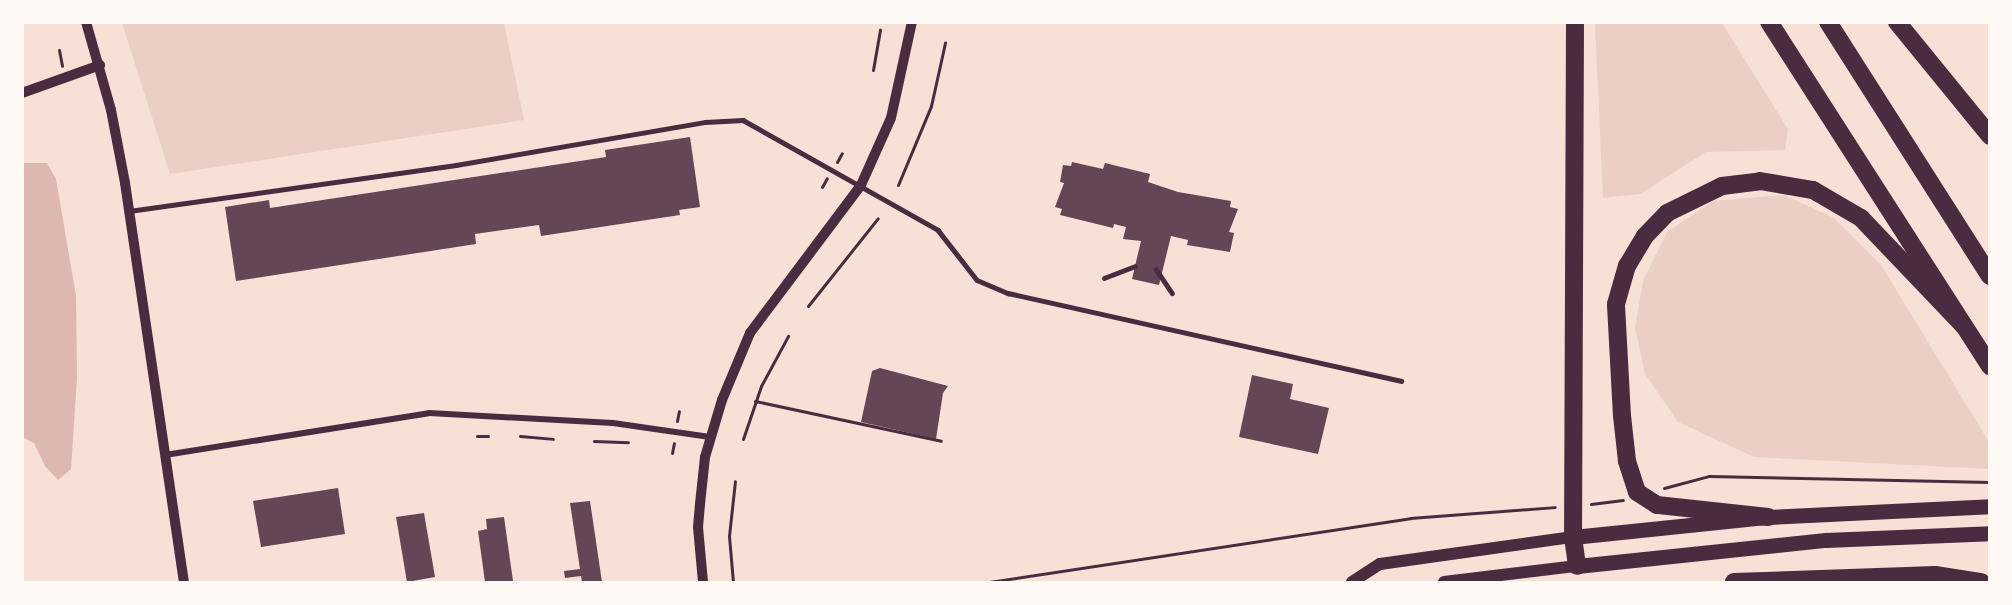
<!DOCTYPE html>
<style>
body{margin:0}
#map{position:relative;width:2012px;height:605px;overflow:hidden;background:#f7e1d7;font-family:"Noto Sans",sans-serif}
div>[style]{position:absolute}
.green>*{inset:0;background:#ebcfc5}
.water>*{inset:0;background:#dcb8b0}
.building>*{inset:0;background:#644757}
.path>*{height:3px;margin:-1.5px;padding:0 1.5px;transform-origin:1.5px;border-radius:1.5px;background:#4a2c40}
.service>*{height:4.5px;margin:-2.25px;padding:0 2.25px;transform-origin:2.25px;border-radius:2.25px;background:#4a2c40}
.minor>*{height:6px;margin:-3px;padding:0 3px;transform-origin:3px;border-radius:3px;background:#4a2c40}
.tertiary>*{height:10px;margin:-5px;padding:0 5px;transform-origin:5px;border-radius:5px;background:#4a2c40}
.secondary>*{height:12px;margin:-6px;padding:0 6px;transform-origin:6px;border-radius:6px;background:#4a2c40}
.primary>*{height:15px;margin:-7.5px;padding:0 7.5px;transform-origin:7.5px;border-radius:7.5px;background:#4a2c40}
.motorway>*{height:18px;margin:-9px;padding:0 9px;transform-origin:9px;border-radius:9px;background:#4a2c40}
span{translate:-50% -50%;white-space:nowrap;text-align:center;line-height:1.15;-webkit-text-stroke:4.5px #fffaf5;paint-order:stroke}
.frame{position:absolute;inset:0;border:24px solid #fffaf5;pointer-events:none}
</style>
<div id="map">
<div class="green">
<div style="clip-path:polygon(122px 23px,504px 23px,524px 120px,170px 174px)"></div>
<div style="clip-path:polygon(1595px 23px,1722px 23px,1788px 129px,1785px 150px,1706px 152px,1640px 194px,1603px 198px)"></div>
<div style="clip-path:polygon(1784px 195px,1834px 218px,1881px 265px,1989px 442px,1989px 469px,1754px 457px,1678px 422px,1645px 374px,1635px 328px,1643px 281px,1667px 232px,1713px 201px)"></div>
</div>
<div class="water">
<div style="clip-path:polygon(23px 163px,47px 163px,56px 179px,76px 296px,77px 378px,71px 469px,58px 480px,45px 466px,34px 443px,24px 438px,23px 451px)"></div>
</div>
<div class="building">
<div style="clip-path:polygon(690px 137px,700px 207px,679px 210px,680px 215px,541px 236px,539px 225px,475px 234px,476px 244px,236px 281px,225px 207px,269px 200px,270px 208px,606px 157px,605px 150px)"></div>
<div style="clip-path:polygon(1072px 162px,1103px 169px,1105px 163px,1150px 174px,1148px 182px,1178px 192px,1231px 201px,1230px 207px,1238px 209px,1229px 232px,1234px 233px,1230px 252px,1187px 245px,1188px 240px,1171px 236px,1159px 285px,1132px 279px,1141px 241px,1123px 239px,1126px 227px,1114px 224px,1113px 228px,1060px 215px,1062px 209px,1055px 207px,1064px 183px,1060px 182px,1063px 165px,1071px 166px)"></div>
<div style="clip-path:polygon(880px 368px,948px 386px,943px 393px,936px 439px,861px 422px,872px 371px)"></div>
<div style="clip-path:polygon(1252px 375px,1293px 384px,1290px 399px,1329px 408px,1318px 454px,1239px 437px)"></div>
<div style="clip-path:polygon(338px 488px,345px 534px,261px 547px,253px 501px)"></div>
<div style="clip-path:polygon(590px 501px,602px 582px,582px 582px,581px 576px,565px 578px,564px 571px,580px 569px,570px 503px)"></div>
<div style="clip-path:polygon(424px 513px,435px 577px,407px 582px,396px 517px)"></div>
<div style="clip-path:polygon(504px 517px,513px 581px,485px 582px,478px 531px,487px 529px,486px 519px)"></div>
</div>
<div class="path">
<div style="left:59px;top:50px;width:16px;rotate:79deg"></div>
<div style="left:873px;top:70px;width:41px;rotate:-80.1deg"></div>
<div style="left:837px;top:162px;width:10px;rotate:-61deg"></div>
<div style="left:898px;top:185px;width:86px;rotate:-67.3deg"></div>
<div style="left:931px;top:106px;width:65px;rotate:-77.5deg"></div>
<div style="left:822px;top:187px;width:10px;rotate:-61deg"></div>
<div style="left:808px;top:306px;width:112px;rotate:-51.5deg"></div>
<div style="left:755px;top:401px;width:190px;rotate:12.1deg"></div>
<div style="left:677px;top:421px;width:10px;rotate:-79deg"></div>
<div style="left:477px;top:436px;width:11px"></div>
<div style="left:520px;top:436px;width:33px;rotate:5deg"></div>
<div style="left:743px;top:439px;width:56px;rotate:-71.2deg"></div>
<div style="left:761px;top:386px;width:57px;rotate:-61.6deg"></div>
<div style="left:594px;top:441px;width:34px;rotate:2deg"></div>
<div style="left:672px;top:453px;width:10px;rotate:-79deg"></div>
<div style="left:1664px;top:488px;width:47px;rotate:-14.9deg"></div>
<div style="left:1709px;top:476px;width:281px;rotate:1.2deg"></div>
<div style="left:1591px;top:504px;width:32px;rotate:-7deg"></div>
<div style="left:733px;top:582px;width:46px;rotate:-95deg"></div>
<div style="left:729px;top:536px;width:55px;rotate:-83.8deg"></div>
<div style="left:989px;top:582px;width:426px;rotate:-8.6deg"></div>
<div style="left:1410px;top:518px;width:145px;rotate:-4.3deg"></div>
</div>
<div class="service">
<div style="left:129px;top:211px;width:330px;rotate:-8deg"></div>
<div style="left:456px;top:165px;width:253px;rotate:-9.8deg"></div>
<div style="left:705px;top:122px;width:38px;rotate:-3deg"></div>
<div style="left:743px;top:120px;width:224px;rotate:29.4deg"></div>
<div style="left:938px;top:230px;width:63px;rotate:52deg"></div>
<div style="left:977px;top:280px;width:34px;rotate:23deg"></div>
<div style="left:1008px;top:293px;width:403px;rotate:12.6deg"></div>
<div style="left:1156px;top:269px;width:29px;rotate:56deg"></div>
<div style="left:1104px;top:278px;width:33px;rotate:-21deg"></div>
</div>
<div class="minor">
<div style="left:165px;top:455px;width:267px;rotate:-9deg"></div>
<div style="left:429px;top:413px;width:184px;rotate:3.1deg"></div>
<div style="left:613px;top:423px;width:98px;rotate:8.2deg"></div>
</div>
<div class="tertiary">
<div style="left:86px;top:22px;width:91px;rotate:74.1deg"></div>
<div style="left:111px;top:110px;width:74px;rotate:79.1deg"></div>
<div style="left:125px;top:183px;width:403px;rotate:81.6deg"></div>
<div style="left:22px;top:93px;width:83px;rotate:-19.7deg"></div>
<div style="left:703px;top:582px;width:55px;rotate:-95.2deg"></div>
<div style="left:698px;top:527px;width:23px;rotate:-85deg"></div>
<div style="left:700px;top:504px;width:47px;rotate:-83.9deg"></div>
<div style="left:705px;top:457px;width:59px;rotate:-73.4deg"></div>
<div style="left:722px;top:400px;width:73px;rotate:-67.3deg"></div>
<div style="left:750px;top:333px;width:185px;rotate:-53.1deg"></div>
<div style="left:861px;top:185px;width:73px;rotate:-65.9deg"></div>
<div style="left:891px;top:118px;width:98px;rotate:-77.7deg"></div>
</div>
<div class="secondary">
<div style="left:1352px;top:582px;width:33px;rotate:-33deg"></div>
<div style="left:1380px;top:564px;width:195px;rotate:-8deg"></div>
<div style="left:1444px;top:582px;width:134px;rotate:-6.9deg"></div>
</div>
<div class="primary">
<div style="left:1573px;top:537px;width:196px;rotate:-5.9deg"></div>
<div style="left:1768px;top:517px;width:222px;rotate:-2.8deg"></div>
<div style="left:1577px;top:566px;width:250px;rotate:-6deg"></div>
<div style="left:1826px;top:540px;width:164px;rotate:-2.4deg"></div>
</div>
<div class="motorway">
<div style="left:1575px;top:22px;width:515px;rotate:90.22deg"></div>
<div style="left:1573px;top:537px;width:29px;rotate:82deg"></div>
<div style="left:1769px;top:22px;width:409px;rotate:57.3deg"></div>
<div style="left:1828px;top:22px;width:301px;rotate:57.5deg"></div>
<div style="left:1897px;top:22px;width:147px;rotate:50.8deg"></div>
<div style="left:1768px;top:517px;width:112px;rotate:-173.8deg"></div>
<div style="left:1657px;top:505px;width:24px;rotate:-147deg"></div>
<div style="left:1637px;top:492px;width:33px;rotate:-108deg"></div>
<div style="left:1627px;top:461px;width:45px;rotate:-96.3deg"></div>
<div style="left:1622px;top:416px;width:112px;rotate:-93.1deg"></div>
<div style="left:1616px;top:304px;width:40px;rotate:-74deg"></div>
<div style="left:1627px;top:266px;width:35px;rotate:-59deg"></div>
<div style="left:1645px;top:236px;width:32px;rotate:-46deg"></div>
<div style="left:1667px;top:213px;width:61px;rotate:-26.1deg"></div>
<div style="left:1722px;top:186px;width:38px;rotate:-7deg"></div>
<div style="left:1760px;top:181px;width:54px;rotate:9.6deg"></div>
<div style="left:1813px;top:190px;width:56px;rotate:30.3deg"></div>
<div style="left:1861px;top:218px;width:149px;rotate:46.4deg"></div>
<div style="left:1734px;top:582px;width:201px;rotate:-2deg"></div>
<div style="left:1935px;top:575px;width:47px;rotate:8.7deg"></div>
</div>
<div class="frame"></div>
</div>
